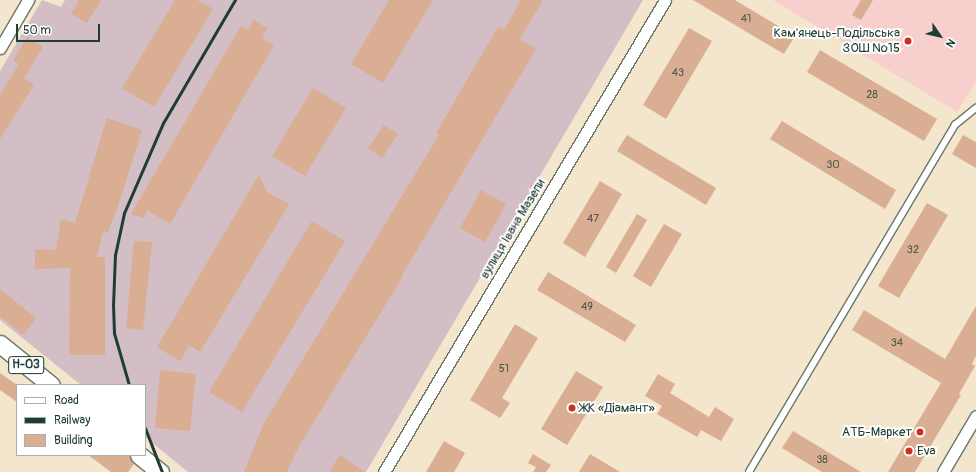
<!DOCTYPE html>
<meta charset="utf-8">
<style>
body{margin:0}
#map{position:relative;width:976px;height:472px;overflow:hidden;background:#f3e6cc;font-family:Pangolin,sans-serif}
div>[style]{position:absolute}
.built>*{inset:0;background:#f7d0ce}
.industrial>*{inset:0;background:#d2bec4}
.building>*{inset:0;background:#daae92}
.roads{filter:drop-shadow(1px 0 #697869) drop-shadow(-1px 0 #697869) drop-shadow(0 1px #697869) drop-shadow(0 -1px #697869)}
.lane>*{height:5.5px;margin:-2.75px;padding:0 2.75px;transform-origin:2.75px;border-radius:2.75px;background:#fff}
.street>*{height:11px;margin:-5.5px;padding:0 5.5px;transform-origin:5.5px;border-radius:5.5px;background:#fff}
.primary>*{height:17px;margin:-8.5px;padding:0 8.5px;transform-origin:8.5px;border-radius:8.5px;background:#fff}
.rail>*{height:3px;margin:-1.5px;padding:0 1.5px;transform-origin:1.5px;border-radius:1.5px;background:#1f3d34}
.dots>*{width:11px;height:11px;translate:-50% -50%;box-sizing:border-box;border:2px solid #fff;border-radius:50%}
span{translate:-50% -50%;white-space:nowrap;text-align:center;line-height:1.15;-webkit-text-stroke:4px #fff;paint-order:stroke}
.number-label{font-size:11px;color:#4e594c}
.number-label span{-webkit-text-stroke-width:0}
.shield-label span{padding:1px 3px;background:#fff;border:1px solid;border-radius:3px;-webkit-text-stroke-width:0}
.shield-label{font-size:12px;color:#1f3d34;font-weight:700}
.poi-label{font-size:13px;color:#1f3d34}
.right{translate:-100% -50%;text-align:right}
.left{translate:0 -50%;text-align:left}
.street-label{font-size:13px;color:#1f3d34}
.legend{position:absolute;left:16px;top:384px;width:130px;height:72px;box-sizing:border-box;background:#fff;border:1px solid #a5b1ae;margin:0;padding:5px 7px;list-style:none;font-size:12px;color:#1f3d34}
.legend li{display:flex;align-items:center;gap:8px;height:20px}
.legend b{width:20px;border:1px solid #a5b1ae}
.north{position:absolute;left:920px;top:16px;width:40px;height:40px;-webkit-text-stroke:3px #fff;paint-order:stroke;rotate:124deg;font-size:11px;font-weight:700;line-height:16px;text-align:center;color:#1f3d34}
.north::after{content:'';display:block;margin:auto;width:14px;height:18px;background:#1f3d34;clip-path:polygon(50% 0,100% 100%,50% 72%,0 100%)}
.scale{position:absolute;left:16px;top:24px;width:84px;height:18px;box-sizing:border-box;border:2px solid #1f3d34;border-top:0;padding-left:5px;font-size:12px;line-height:14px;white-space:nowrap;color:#1f3d34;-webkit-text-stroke:3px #fff;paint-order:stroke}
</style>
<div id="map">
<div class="built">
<div style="clip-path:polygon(773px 0,976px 0,976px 82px,957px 112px)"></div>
</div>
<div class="industrial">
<div style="clip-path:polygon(42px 0,61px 7px,65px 0,643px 0,366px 472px,188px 472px,145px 437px,145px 385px,81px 385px,0 320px,0 71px)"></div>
</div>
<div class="building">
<div style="clip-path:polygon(79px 0,101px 0,87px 23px,71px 14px)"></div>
<div style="clip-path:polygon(175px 0,197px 0,213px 9px,154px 107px,122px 88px)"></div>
<div style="clip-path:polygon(389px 0,433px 0,383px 83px,351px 64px)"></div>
<div style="clip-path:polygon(521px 0,543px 0,520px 39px,536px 49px,402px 275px,403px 276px,298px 448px,287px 472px,244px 472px,263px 425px,439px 135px,436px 133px,498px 27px,504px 30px)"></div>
<div style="clip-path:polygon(693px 0,735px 0,795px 36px,784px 54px)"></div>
<div style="clip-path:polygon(861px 0,873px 0,861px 20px,852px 15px)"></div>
<div style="clip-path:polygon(254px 20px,267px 28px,262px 38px,274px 45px,170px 224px,147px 210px,144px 218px,131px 214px,241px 26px,248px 30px)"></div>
<div style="clip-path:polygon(689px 28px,712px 41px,666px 119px,643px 105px)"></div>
<div style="clip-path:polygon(27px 37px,43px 47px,24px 78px,34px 85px,0 139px,0 95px,19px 64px,13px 60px)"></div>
<div style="clip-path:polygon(820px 50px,937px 119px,924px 141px,807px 72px)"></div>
<div style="clip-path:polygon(313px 88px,346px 108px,305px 176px,272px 156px)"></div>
<div style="clip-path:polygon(107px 118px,142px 130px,118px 206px,108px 232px,103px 231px,97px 257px,105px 257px,105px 355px,69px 355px,70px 268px,35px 269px,35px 249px,56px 250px,61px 219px,75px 223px)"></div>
<div style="clip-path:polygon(782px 121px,896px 190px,885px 209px,770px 139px)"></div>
<div style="clip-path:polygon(384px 125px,398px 134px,382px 158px,368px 148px)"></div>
<div style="clip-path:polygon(627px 135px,716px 188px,706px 205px,617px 151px)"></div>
<div style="clip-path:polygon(963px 135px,976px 142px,976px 168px,952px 154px)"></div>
<div style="clip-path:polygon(259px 175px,267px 192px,289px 204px,200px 352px,189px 345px,180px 361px,157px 347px)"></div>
<div style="clip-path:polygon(600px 181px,622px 194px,585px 257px,563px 243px)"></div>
<div style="clip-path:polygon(481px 190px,506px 204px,485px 242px,460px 228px)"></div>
<div style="clip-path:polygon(927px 203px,948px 215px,899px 298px,878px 286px)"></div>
<div style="clip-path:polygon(637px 214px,647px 220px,616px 273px,606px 267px)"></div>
<div style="clip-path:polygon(312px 221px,345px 241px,242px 412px,209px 392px)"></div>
<div style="clip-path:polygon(664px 224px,682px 234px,651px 287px,633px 276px)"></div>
<div style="clip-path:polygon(134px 241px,152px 242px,143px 330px,126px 328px)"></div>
<div style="clip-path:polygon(548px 272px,636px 325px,625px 342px,537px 290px)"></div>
<div style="clip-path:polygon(0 289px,36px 318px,23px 335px,0 316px)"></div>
<div style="clip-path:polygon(976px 306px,976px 356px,972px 364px,975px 366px,959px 394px,961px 395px,915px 472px,888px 472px,941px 383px,852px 330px,864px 310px,945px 359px)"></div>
<div style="clip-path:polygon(515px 324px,538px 338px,502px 398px,510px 403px,500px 418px,470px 400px)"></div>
<div style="clip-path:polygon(160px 370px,196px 374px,190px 431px,155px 428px)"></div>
<div style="clip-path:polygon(576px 371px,603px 387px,567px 445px,541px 429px)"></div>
<div style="clip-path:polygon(0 373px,17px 385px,17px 402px,0 390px)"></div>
<div style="clip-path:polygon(658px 374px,675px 384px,670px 393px,709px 417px,715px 407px,734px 419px,721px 441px,701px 430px,697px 437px,657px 414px,662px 406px,645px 396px)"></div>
<div style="clip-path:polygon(793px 431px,861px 472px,822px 472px,782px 448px)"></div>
<div style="clip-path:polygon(444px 441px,465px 453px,454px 472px,426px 472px)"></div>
<div style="clip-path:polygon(533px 454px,551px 465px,546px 472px,533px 472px,536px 467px,528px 463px)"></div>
<div style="clip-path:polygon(590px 454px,620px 472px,579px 472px)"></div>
<div style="clip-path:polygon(88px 455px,129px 455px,134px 464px,128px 472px,111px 472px)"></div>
<div style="clip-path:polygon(340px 455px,365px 472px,329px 472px)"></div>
</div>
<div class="roads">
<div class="lane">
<div style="left:749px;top:472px;width:404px;rotate:-59.3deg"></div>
<div style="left:955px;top:125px;width:27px;rotate:-39deg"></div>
</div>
<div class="street">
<div style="left:0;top:48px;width:56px;rotate:-59.7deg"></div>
<div style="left:384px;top:472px;width:549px;rotate:-59.23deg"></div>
<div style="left:943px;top:472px;width:65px;rotate:-59.5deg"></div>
</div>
<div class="primary">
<div style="left:0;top:344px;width:65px;rotate:38.8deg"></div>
<div style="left:139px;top:455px;width:27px;rotate:39deg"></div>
</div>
</div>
<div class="rail">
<div style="left:129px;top:385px;width:54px;rotate:-106.1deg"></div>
<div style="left:114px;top:333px;width:27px;rotate:-92deg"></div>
<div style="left:113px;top:306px;width:51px;rotate:-87.8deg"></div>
<div style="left:115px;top:255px;width:43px;rotate:-77.9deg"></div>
<div style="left:124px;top:213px;width:98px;rotate:-66.6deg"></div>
<div style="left:163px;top:123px;width:143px;rotate:-59.7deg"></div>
<div style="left:145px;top:428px;width:47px;rotate:68.9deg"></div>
</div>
<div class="dots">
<div style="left:908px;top:41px;background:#c8321e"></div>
<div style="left:572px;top:408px;background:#c8321e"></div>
<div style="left:920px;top:432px;background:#c8321e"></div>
<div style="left:909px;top:451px;background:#c8321e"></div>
</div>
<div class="number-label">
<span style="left:746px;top:19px">41</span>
<span style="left:678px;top:73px">43</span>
<span style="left:872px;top:95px">28</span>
<span style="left:833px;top:165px">30</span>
<span style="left:593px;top:219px">47</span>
<span style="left:913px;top:250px">32</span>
<span style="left:587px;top:307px">49</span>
<span style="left:897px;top:343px">34</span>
<span style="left:504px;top:369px">51</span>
<span style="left:822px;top:460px">38</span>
</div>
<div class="shield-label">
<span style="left:26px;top:365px">Н-03</span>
</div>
<div class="poi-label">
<span class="right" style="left:900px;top:41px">Кам'янець-Подільська<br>ЗОШ №15</span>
<span class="left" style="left:580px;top:408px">ЖК «Діамант»</span>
<span class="right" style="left:912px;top:432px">АТБ-Маркет</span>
<span class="left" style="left:917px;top:451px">Eva</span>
</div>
<div class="street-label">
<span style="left:513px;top:229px;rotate:-59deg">вулиця Івана Мазепи</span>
</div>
<ul class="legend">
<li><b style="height:5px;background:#fff"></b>Road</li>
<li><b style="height:5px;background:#1f3d34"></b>Railway</li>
<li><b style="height:11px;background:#daae92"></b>Building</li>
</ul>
<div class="north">N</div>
<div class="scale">50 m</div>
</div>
